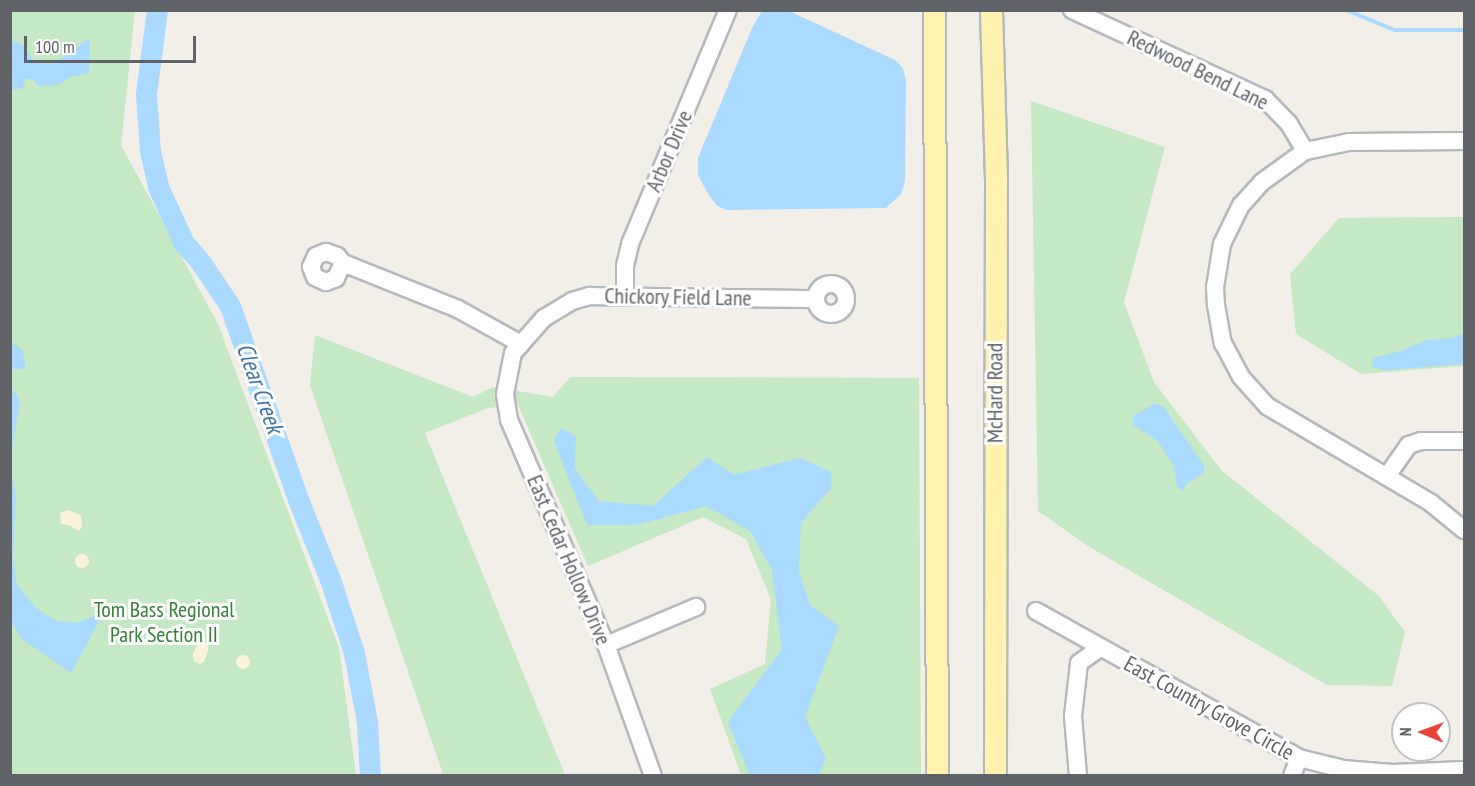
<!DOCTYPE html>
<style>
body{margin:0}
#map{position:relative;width:1475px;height:786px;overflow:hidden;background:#f1efe8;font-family:"PT Sans Narrow",sans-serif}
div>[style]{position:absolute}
.green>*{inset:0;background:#c5e8c5}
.sand>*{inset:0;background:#fbf3d9}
.round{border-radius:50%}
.water>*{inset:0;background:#aadaff}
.stream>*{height:4px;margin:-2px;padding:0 2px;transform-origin:2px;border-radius:2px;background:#aadaff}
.river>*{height:21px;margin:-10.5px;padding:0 10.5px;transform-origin:10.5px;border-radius:10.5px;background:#aadaff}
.roads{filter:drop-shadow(2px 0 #b5b8bc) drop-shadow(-2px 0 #b5b8bc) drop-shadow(0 2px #b5b8bc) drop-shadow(0 -2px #b5b8bc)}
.minor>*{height:16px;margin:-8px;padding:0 8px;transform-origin:8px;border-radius:8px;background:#fff}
.minor>.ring{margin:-8px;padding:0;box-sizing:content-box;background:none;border:16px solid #fff;border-radius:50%}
.major>*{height:21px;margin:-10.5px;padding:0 10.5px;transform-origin:10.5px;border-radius:10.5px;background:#fff2af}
span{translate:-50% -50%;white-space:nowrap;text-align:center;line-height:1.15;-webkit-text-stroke:6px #fff;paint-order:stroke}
.street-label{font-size:22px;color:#5f6368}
.park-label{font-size:22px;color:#348238}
.water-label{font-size:24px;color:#4174aa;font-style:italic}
.frame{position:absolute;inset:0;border:12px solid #5f6368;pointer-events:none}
.north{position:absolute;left:1391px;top:702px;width:60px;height:60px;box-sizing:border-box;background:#fff;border:2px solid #bfc1c3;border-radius:50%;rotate:271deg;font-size:16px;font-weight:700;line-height:24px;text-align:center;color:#5f6368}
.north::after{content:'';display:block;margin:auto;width:21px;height:27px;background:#ea4335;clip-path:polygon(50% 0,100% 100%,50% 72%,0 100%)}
.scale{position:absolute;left:24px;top:36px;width:172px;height:27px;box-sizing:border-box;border:3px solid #5f6368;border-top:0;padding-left:8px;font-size:18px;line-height:21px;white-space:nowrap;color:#5f6368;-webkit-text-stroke:4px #fff;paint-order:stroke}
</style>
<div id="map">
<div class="green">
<div style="clip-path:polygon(10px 11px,135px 11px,121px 145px,218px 324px,339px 648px,356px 775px,11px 775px)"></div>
<div style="clip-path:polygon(1031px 101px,1165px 147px,1124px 302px,1154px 382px,1221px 470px,1379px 596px,1405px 632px,1392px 686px,1327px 685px,1091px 548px,1038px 511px)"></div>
<div style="clip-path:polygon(1464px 217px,1464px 366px,1361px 374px,1296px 334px,1290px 274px,1339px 218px)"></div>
<div style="clip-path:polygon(315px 335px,473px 397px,493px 387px,553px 397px,570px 377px,919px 378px,921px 775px,741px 775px,710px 689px,765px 664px,771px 599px,746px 539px,703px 517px,588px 566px,518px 405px,488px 408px,425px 433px,565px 775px,440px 775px,442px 771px,310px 385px)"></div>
</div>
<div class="sand">
<div style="clip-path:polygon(68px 510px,81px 515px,82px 527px,79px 531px,69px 525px,61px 524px,60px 513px)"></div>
<div class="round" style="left:75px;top:554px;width:14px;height:14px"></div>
<div style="clip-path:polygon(203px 641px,208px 646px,208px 651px,204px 662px,200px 664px,194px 661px,193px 654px,198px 642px)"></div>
<div class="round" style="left:236px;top:655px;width:14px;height:14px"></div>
</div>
<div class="water">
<div style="clip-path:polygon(762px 11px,789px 11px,895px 60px,903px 68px,906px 80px,905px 181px,901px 194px,886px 208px,726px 210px,716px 205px,707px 192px,698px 175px,698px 158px,753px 26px)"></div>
<div style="clip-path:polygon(11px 40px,23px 45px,35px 62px,49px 65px,73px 52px,86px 40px,90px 40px,89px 73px,70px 77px,59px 85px,38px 86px,33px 79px,26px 79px,23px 88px,11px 90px)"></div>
<div style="clip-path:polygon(1464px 333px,1464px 364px,1386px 370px,1372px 367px,1373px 358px,1401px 351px,1427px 340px,1454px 338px)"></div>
<div style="clip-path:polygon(10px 341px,23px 351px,26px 369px,11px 369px)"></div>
<div style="clip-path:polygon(11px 387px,20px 400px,11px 457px)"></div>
<div style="clip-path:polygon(1154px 404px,1163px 406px,1205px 467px,1203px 474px,1187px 483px,1183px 491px,1177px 486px,1174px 466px,1158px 441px,1133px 425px,1133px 416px)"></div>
<div style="clip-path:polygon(561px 428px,576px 436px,575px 469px,599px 501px,653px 506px,707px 457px,734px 475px,800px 458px,831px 472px,831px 488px,801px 523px,799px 571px,810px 605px,839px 626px,805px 717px,826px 758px,819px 775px,750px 775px,728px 722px,782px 649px,772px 570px,750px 531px,706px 506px,637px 525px,587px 525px,554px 441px)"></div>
<div style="clip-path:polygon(10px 469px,16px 495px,13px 557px,17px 585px,36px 608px,54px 620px,77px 623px,104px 612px,71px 673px,21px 638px,11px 622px)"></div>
</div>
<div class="stream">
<div style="left:1346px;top:10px;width:53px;rotate:22.2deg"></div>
<div style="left:1395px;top:30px;width:69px"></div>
</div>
<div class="river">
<div style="left:157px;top:10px;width:84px;rotate:97.5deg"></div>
<div style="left:146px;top:93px;width:58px;rotate:86.1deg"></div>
<div style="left:150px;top:151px;width:37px;rotate:77deg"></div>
<div style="left:158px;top:187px;width:62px;rotate:65.1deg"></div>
<div style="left:184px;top:243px;width:23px;rotate:49deg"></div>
<div style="left:199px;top:260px;width:55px;rotate:56deg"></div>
<div style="left:230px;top:306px;width:208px;rotate:70.6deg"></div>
<div style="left:299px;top:502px;width:83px;rotate:68.1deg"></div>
<div style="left:330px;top:579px;width:78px;rotate:72deg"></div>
<div style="left:354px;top:653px;width:70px;rotate:79.3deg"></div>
<div style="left:367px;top:722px;width:54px;rotate:86.8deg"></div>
</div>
<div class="roads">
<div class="minor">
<div style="left:1072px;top:10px;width:213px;rotate:24.8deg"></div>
<div style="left:1265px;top:99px;width:35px;rotate:46deg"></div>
<div style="left:1289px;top:124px;width:31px;rotate:59deg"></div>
<div style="left:1464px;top:141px;width:115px;rotate:179.5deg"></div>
<div style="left:1349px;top:142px;width:45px;rotate:168.4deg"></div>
<div style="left:1305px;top:151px;width:53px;rotate:144.2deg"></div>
<div style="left:1262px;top:182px;width:31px;rotate:132deg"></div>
<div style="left:1241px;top:205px;width:43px;rotate:116deg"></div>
<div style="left:1222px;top:244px;width:44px;rotate:99.2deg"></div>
<div style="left:1215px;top:287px;width:18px;rotate:87deg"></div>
<div style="left:1216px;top:305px;width:39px;rotate:80deg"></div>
<div style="left:1223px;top:343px;width:38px;rotate:62deg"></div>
<div style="left:1241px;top:377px;width:39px;rotate:48deg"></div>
<div style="left:1267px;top:406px;width:191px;rotate:30.6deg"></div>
<div style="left:1431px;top:503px;width:43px;rotate:39.3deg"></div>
<div style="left:326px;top:252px;width:12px;rotate:20deg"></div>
<div style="left:337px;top:256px;width:9px;rotate:49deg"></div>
<div style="left:343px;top:263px;width:17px;rotate:115deg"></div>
<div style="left:336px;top:278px;width:11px;rotate:158deg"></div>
<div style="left:326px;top:282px;width:12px;rotate:-156deg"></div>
<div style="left:315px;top:277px;width:11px;rotate:-112deg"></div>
<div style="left:311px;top:267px;width:12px;rotate:-66deg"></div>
<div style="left:316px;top:256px;width:11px;rotate:-22deg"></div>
<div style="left:343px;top:263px;width:124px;rotate:21.8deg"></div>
<div style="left:458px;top:309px;width:72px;rotate:29.1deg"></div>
<div class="ring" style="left:816px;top:284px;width:14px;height:14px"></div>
<div style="left:625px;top:295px;width:29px;rotate:-90deg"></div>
<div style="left:625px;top:266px;width:23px;rotate:-77deg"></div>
<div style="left:630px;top:244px;width:254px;rotate:-67.3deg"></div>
<div style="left:1387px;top:476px;width:38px;rotate:-55deg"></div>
<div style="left:1409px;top:445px;width:13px;rotate:-18deg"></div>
<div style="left:1421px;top:441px;width:43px"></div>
<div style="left:1036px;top:611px;width:301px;rotate:29.2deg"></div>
<div style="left:1299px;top:758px;width:45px;rotate:14deg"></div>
<div style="left:1343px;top:769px;width:50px;rotate:4.6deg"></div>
<div style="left:1393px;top:773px;width:71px;rotate:-2.4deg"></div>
<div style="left:606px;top:645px;width:98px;rotate:-22.9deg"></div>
<div style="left:653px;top:776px;width:139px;rotate:-109.7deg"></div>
<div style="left:606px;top:645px;width:245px;rotate:-113.3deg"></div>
<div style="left:509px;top:420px;width:26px;rotate:-99deg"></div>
<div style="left:505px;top:394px;width:42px;rotate:-79deg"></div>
<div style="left:513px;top:353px;width:47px;rotate:-48.5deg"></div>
<div style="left:544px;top:318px;width:33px;rotate:-31deg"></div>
<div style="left:572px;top:301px;width:19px;rotate:-16deg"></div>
<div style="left:590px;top:296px;width:226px;rotate:0.8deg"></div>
<div style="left:1078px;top:776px;width:60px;rotate:-94.8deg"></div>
<div style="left:1073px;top:716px;width:53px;rotate:-83.5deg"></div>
<div style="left:1079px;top:663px;width:26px;rotate:-36deg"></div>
<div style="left:1292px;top:776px;width:19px;rotate:-69deg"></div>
</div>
<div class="major">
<div style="left:934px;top:10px;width:766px;rotate:89.78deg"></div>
<div style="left:991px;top:10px;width:169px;rotate:88.3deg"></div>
<div style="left:996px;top:179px;width:597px;rotate:90.1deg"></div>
</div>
</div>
<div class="street-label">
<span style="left:1198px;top:70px;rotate:26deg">Redwood Bend Lane</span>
<span style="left:669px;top:151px;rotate:-67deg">Arbor Drive</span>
<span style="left:678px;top:297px;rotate:1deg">Chickory Field Lane</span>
<span style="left:995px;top:393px;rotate:-90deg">McHard Road</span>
<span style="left:569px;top:560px;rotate:67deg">East Cedar Hollow Drive</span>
<span style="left:1209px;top:708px;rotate:29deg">East Country Grove Circle</span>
</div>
<div class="park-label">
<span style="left:164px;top:622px">Tom Bass Regional<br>Park Section II</span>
</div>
<div class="water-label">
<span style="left:260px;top:388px;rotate:70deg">Clear Creek</span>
</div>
<div class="frame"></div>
<div class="north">N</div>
<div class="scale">100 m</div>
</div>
